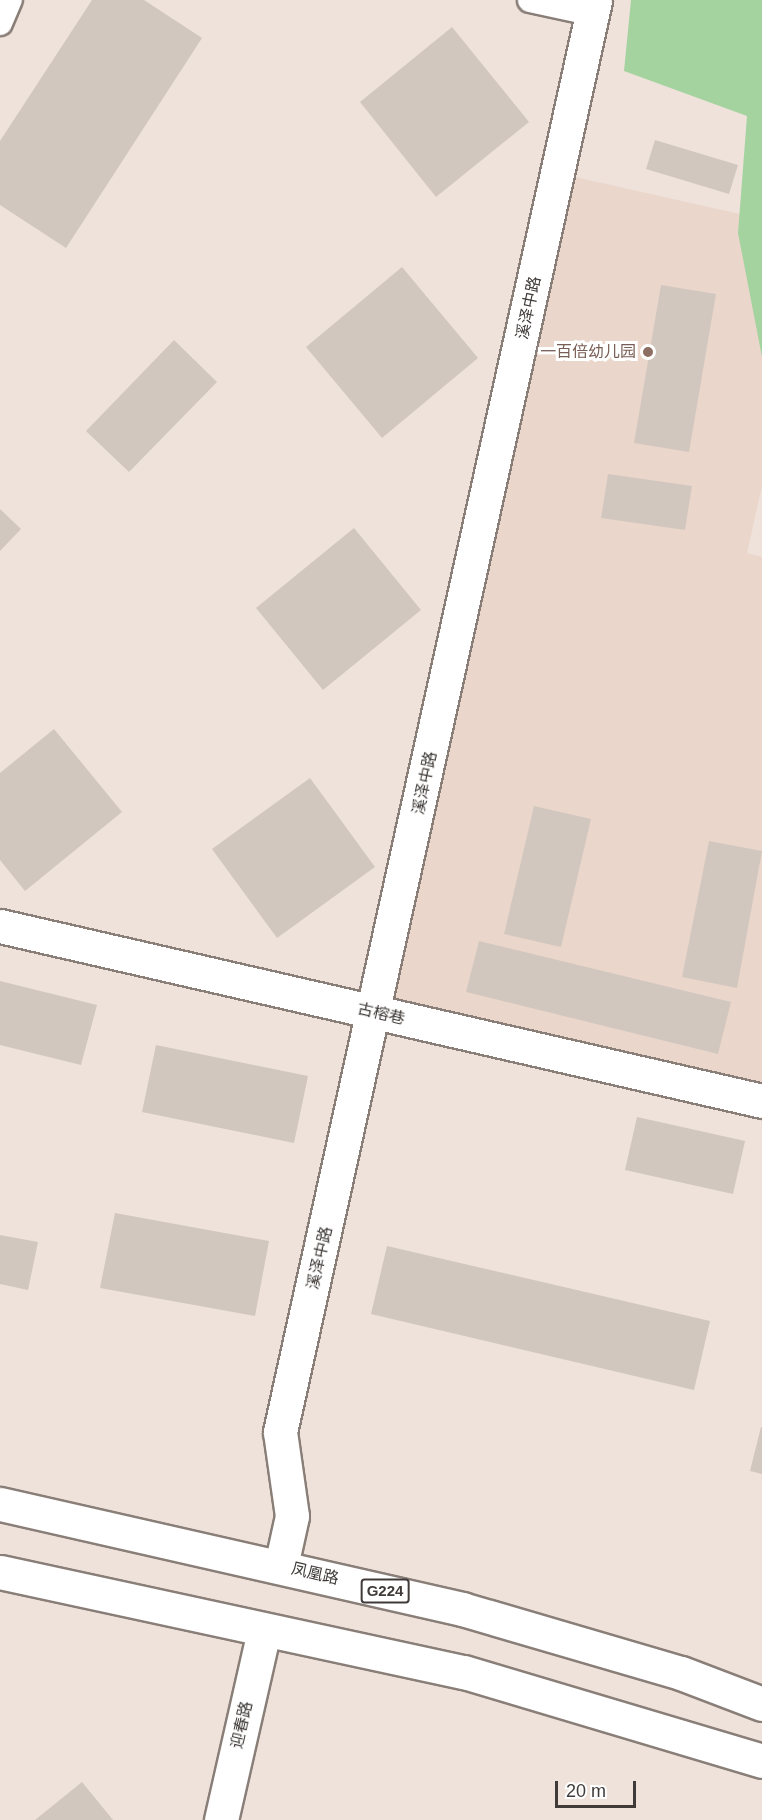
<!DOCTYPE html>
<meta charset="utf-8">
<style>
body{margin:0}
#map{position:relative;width:762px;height:1820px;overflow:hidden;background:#eee2db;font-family:Helvetica,"Noto Sans SC",sans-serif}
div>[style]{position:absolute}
.built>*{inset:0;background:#ead6cb}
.green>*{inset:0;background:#a5d3a0}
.building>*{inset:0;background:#d2c7bf}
.roads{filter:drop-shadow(2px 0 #897e78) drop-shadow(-2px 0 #897e78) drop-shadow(0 2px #897e78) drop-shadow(0 -2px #897e78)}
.street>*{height:24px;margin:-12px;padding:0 12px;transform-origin:12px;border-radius:12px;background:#fff}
.secondary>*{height:33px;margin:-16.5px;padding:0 16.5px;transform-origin:16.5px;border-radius:16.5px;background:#fff}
.highway>*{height:33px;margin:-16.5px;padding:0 16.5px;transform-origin:16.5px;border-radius:16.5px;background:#fff}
.dots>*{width:16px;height:16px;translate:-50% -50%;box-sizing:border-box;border:3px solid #fff;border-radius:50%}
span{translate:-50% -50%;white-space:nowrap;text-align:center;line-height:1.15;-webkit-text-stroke:6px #fff;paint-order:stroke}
.shield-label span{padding:2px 4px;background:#fff;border:2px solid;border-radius:4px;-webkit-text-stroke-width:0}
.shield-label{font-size:15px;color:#403b39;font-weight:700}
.street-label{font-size:16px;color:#403b39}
.education-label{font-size:16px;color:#785e54}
.right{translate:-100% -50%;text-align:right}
.scale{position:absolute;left:555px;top:1781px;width:81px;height:27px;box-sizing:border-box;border:3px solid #403b39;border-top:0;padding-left:8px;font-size:18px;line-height:21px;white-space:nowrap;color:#403b39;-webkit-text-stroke:4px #fff;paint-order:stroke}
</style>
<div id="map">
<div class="built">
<div style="clip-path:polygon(575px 177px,762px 219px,762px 486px,747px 553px,762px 557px,762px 1098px,376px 1008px)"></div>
</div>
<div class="green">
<div style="clip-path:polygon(631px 0,762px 0,762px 357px,738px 233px,747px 116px,624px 71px)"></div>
</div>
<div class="building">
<div style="clip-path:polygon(92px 0,144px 0,202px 38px,66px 248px,0 205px,0 141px)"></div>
<div style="clip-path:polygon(452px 27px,529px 122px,436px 197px,360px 102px)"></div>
<div style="clip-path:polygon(655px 140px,738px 165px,729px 194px,646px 169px)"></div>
<div style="clip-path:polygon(402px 267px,478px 358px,382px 438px,306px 347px)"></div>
<div style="clip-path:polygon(661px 285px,716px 294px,689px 452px,634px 443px)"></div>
<div style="clip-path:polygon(174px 340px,217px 382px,129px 472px,86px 431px)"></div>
<div style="clip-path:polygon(608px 474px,692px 486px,685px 530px,601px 518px)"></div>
<div style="clip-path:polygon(0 509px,21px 529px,0 551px)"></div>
<div style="clip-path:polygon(354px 528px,421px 610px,323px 690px,256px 608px)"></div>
<div style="clip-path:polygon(54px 729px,122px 812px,25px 891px,0 860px,0 773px)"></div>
<div style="clip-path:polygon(310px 778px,375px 867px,277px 938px,212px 849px)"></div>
<div style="clip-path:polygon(534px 806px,591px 819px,561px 947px,504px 934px)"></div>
<div style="clip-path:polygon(709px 841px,762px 851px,737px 988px,682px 977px)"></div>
<div style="clip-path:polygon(479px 941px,731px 1002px,718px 1054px,466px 992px)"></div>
<div style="clip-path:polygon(0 981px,97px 1005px,81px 1065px,0 1045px)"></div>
<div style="clip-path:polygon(156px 1045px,308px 1076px,294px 1143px,142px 1112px)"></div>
<div style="clip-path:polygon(637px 1117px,745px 1141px,733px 1194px,625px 1170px)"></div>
<div style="clip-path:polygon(115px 1213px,269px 1241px,255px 1316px,100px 1288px)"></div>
<div style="clip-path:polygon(0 1235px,38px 1242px,28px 1290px,0 1284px)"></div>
<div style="clip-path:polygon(387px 1246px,710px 1321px,694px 1390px,371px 1314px)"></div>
<div style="clip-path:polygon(761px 1427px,762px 1427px,762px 1474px,750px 1471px)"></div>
<div style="clip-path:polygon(82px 1782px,113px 1820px,35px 1820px)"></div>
</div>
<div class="roads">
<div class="street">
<div style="left:530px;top:0;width:66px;rotate:12.3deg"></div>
<div style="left:0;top:23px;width:25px;rotate:-67deg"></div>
</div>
<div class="secondary">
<div style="left:0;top:926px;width:782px;rotate:12.93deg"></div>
<div style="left:281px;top:1566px;width:51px;rotate:-77.6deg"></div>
<div style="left:292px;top:1516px;width:85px;rotate:-98.1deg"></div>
<div style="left:280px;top:1432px;width:1466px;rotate:-77.59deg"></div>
<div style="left:221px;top:1820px;width:195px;rotate:-77.2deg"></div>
</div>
<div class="highway">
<div style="left:0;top:1504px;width:474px;rotate:12.8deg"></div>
<div style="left:462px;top:1609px;width:228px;rotate:16.3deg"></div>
<div style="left:681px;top:1673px;width:87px;rotate:20.9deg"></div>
<div style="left:0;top:1572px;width:475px;rotate:12.2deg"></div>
<div style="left:464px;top:1672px;width:311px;rotate:16.6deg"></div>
</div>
</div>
<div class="dots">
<div style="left:648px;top:352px;background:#8d6e63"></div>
</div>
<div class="shield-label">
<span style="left:385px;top:1591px">G224</span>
</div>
<div class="street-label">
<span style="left:529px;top:308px;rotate:-78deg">溪泽中路</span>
<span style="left:425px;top:783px;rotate:-78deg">溪泽中路</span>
<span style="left:381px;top:1014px;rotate:13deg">古榕巷</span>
<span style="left:320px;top:1258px;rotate:-77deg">溪泽中路</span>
<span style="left:315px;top:1574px;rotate:13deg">凤凰路</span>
<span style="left:242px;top:1725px;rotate:-77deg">迎春路</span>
</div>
<div class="education-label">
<span class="right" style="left:636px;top:352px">一百倍幼儿园</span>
</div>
<div class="scale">20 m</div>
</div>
